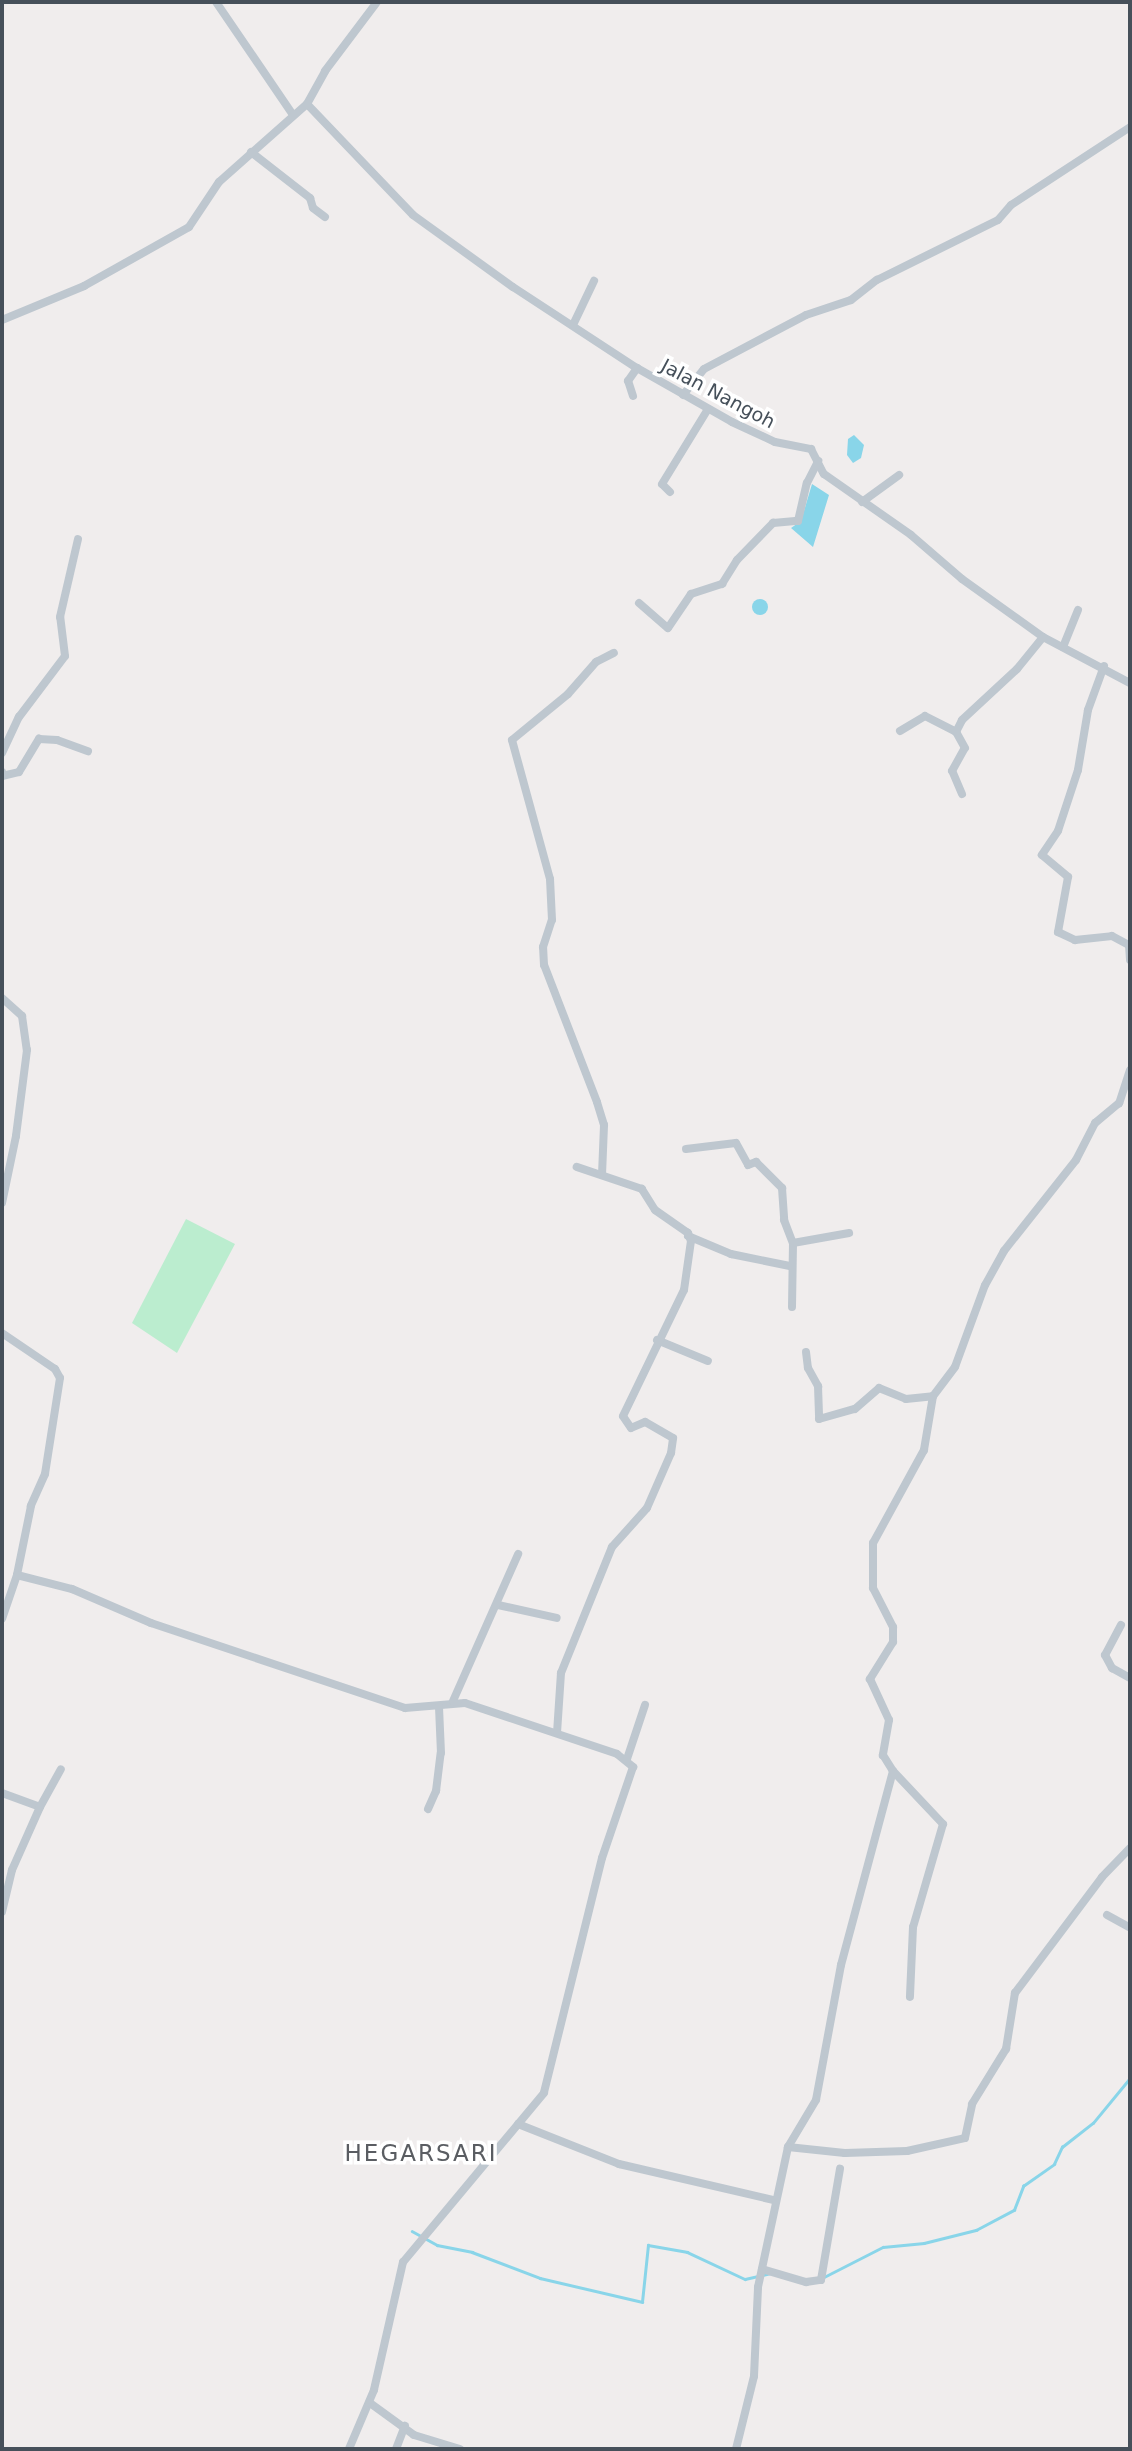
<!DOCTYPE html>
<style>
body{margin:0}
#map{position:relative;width:1132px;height:2451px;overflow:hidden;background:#f0eded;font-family:"DejaVu Sans",sans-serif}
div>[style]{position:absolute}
.green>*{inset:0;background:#bbedcf}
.water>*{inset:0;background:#89d5e9}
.round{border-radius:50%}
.stream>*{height:2.5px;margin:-1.25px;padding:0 1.25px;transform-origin:1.25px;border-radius:1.25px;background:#89d5e9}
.minor>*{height:8px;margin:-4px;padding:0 4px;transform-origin:4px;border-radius:4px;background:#bec7cf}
span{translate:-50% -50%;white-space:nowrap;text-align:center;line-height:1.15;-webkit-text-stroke:7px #fff;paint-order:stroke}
.street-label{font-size:19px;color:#46505a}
.quarter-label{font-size:23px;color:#5a5d62;letter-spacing:2px}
.frame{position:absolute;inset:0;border:4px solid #46505a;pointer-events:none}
</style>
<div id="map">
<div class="green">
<div style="clip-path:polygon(186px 1219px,235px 1244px,177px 1353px,132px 1323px)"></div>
</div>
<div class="water">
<div style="clip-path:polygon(854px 435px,864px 445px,861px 458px,853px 463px,847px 455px,848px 439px)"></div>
<div style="clip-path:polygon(812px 484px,829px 495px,813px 547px,791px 528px,801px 521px)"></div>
<div class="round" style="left:752px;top:599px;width:16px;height:16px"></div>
</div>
<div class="stream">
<div style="left:412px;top:2231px;width:29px;rotate:29deg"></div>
<div style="left:437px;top:2245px;width:36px;rotate:11deg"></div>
<div style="left:472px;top:2252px;width:73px;rotate:20.9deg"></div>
<div style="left:540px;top:2278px;width:105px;rotate:13.2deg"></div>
<div style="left:642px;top:2302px;width:57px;rotate:-84deg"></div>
<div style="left:648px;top:2245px;width:40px;rotate:10deg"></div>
<div style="left:687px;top:2252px;width:64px;rotate:25deg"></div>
<div style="left:745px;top:2279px;width:27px;rotate:-13deg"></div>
<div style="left:824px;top:2277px;width:66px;rotate:-27deg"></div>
<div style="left:883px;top:2247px;width:41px;rotate:-5.6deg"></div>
<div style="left:924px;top:2243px;width:54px;rotate:-14deg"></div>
<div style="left:976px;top:2230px;width:43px;rotate:-27.8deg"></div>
<div style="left:1014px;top:2210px;width:26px;rotate:-69deg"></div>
<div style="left:1023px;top:2186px;width:38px;rotate:-35deg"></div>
<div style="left:1054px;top:2164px;width:19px;rotate:-65deg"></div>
<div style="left:1062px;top:2147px;width:39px;rotate:-38deg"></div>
<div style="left:1093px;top:2123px;width:58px;rotate:-50.6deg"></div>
</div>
<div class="minor">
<div style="left:216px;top:2px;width:137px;rotate:55.7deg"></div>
<div style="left:307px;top:104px;width:153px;rotate:46.3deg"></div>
<div style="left:413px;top:215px;width:123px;rotate:35.8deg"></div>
<div style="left:513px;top:287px;width:148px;rotate:33.2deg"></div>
<div style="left:637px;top:368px;width:109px;rotate:29.6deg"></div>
<div style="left:732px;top:422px;width:47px;rotate:24.9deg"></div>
<div style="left:775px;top:442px;width:37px;rotate:11deg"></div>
<div style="left:811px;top:449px;width:28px;rotate:63deg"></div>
<div style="left:824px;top:474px;width:106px;rotate:35deg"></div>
<div style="left:911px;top:535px;width:67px;rotate:40.8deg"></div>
<div style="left:962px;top:579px;width:100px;rotate:35.6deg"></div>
<div style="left:1043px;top:637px;width:98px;rotate:27.9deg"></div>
<div style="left:251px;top:152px;width:75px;rotate:37.9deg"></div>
<div style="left:310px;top:198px;width:10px;rotate:73deg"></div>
<div style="left:313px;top:208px;width:15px;rotate:37deg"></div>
<div style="left:2px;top:320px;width:89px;rotate:-22.5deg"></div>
<div style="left:84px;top:286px;width:120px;rotate:-29.3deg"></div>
<div style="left:189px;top:227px;width:54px;rotate:-56.3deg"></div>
<div style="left:219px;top:182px;width:118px;rotate:-41.6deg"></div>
<div style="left:307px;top:104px;width:38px;rotate:-61deg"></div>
<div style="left:325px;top:71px;width:86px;rotate:-53deg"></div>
<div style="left:573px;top:325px;width:49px;rotate:-64.5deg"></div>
<div style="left:683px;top:395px;width:33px;rotate:-51deg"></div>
<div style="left:704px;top:369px;width:115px;rotate:-27.9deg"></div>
<div style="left:806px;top:315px;width:47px;rotate:-18.4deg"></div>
<div style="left:851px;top:300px;width:33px;rotate:-38deg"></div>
<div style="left:877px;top:280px;width:135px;rotate:-26.4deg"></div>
<div style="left:998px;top:220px;width:20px;rotate:-49deg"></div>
<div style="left:1011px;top:205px;width:142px;rotate:-33.2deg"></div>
<div style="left:633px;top:396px;width:16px;rotate:-108deg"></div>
<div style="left:628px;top:381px;width:16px;rotate:-55deg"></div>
<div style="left:670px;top:492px;width:11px;rotate:-135deg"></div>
<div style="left:662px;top:484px;width:88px;rotate:-58.5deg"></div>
<div style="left:862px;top:502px;width:46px;rotate:-36.1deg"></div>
<div style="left:639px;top:603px;width:38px;rotate:41deg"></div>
<div style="left:668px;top:628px;width:41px;rotate:-55.9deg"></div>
<div style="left:691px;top:594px;width:33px;rotate:-18deg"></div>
<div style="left:722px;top:584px;width:28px;rotate:-58deg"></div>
<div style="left:737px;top:560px;width:52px;rotate:-45.8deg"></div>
<div style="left:773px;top:523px;width:25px;rotate:-5deg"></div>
<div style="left:798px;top:521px;width:39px;rotate:-77deg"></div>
<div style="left:807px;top:483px;width:25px;rotate:-63deg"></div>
<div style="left:1063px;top:647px;width:40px;rotate:-68deg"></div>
<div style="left:1104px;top:666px;width:47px;rotate:110deg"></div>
<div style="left:1088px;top:710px;width:61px;rotate:99.5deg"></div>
<div style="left:1078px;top:770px;width:64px;rotate:108.2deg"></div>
<div style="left:1058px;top:831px;width:29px;rotate:124deg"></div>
<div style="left:1042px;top:855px;width:34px;rotate:40deg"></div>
<div style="left:1068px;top:877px;width:56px;rotate:100.3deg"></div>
<div style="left:1058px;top:932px;width:19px;rotate:25deg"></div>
<div style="left:1075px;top:940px;width:37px;rotate:-6deg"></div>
<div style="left:1112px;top:936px;width:19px;rotate:28deg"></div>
<div style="left:1129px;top:945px;width:15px;rotate:86deg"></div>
<div style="left:900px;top:731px;width:29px;rotate:-31deg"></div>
<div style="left:925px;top:716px;width:35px;rotate:27deg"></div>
<div style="left:2px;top:753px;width:40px;rotate:-65deg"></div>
<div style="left:19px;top:717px;width:76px;rotate:-53deg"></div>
<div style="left:65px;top:656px;width:39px;rotate:-97deg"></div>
<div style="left:60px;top:617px;width:80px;rotate:-77deg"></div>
<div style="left:2px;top:772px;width:4px;rotate:90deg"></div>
<div style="left:2px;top:776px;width:17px;rotate:-13deg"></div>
<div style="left:19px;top:772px;width:39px;rotate:-59deg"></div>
<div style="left:39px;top:739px;width:18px;rotate:3deg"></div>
<div style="left:57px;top:740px;width:33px;rotate:20deg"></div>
<div style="left:962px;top:794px;width:25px;rotate:-113deg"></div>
<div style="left:952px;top:771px;width:26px;rotate:-61deg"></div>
<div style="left:965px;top:748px;width:18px;rotate:-119deg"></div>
<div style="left:956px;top:732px;width:13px;rotate:-63deg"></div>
<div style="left:962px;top:720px;width:75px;rotate:-42.8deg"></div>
<div style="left:1017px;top:669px;width:41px;rotate:-50.9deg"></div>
<div style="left:2px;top:998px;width:27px;rotate:42deg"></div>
<div style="left:22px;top:1016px;width:34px;rotate:82deg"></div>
<div style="left:27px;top:1050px;width:87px;rotate:97.3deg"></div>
<div style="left:16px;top:1136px;width:68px;rotate:101.8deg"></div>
<div style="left:1130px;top:1070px;width:35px;rotate:108deg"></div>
<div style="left:1119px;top:1103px;width:31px;rotate:140deg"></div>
<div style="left:1095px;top:1123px;width:42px;rotate:117.2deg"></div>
<div style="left:1076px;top:1160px;width:116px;rotate:128.4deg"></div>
<div style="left:1004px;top:1251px;width:39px;rotate:119deg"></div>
<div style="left:985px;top:1285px;width:87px;rotate:110.1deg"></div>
<div style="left:955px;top:1367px;width:36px;rotate:127deg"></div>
<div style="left:933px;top:1396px;width:55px;rotate:99.5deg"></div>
<div style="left:924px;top:1450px;width:106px;rotate:118.7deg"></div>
<div style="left:873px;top:1543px;width:45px;rotate:90deg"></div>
<div style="left:873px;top:1588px;width:44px;rotate:62.9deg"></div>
<div style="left:893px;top:1627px;width:15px;rotate:90deg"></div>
<div style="left:893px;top:1642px;width:44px;rotate:121.9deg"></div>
<div style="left:870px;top:1679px;width:45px;rotate:65.1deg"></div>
<div style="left:889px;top:1720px;width:36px;rotate:100deg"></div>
<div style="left:883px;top:1755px;width:19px;rotate:58deg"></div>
<div style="left:893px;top:1771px;width:201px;rotate:105deg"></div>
<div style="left:841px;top:1965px;width:137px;rotate:100.5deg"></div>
<div style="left:816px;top:2100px;width:55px;rotate:120.8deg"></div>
<div style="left:788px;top:2147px;width:57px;rotate:6deg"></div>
<div style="left:845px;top:2153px;width:62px;rotate:-1.8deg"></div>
<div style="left:907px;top:2151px;width:59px;rotate:-12.6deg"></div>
<div style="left:965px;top:2138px;width:35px;rotate:-78deg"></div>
<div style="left:972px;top:2104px;width:65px;rotate:-58.3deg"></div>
<div style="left:1006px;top:2049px;width:57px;rotate:-80.9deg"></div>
<div style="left:1015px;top:1993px;width:145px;rotate:-53.1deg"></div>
<div style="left:1102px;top:1877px;width:40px;rotate:-46deg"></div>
<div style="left:686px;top:1149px;width:50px;rotate:-6.8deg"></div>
<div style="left:736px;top:1143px;width:25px;rotate:61deg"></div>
<div style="left:748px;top:1165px;width:9px;rotate:-21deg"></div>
<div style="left:756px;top:1162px;width:37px;rotate:45deg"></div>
<div style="left:782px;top:1188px;width:32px;rotate:86deg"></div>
<div style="left:784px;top:1220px;width:25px;rotate:69deg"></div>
<div style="left:602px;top:1175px;width:50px;rotate:-87.7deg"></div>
<div style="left:604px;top:1125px;width:24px;rotate:-107deg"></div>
<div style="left:597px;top:1102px;width:147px;rotate:-111.1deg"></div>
<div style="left:544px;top:965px;width:18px;rotate:-93deg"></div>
<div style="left:543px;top:947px;width:28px;rotate:-72deg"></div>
<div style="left:552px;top:920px;width:41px;rotate:-92.8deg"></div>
<div style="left:550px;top:879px;width:144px;rotate:-105.3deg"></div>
<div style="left:512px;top:740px;width:72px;rotate:-39.4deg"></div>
<div style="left:568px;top:694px;width:43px;rotate:-48.8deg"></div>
<div style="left:596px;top:662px;width:20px;rotate:-27deg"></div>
<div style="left:688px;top:1236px;width:47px;rotate:22.7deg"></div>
<div style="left:731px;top:1254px;width:60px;rotate:11.5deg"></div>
<div style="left:792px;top:1307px;width:64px;rotate:-89.1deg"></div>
<div style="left:793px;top:1243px;width:57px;rotate:-10.1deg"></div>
<div style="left:2px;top:1333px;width:64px;rotate:34.2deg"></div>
<div style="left:55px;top:1369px;width:10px;rotate:61deg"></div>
<div style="left:60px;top:1378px;width:97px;rotate:98.9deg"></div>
<div style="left:45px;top:1474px;width:35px;rotate:114deg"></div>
<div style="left:31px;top:1506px;width:70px;rotate:101.5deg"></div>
<div style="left:17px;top:1575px;width:46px;rotate:108.8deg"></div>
<div style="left:657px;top:1340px;width:55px;rotate:22.4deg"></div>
<div style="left:806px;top:1352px;width:16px;rotate:83deg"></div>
<div style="left:808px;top:1368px;width:21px;rotate:61deg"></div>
<div style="left:818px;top:1386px;width:33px;rotate:88deg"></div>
<div style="left:819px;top:1419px;width:37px;rotate:-16deg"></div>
<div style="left:855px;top:1409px;width:32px;rotate:-41deg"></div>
<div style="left:879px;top:1388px;width:29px;rotate:22deg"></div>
<div style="left:906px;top:1399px;width:27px;rotate:-6deg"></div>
<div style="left:17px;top:1575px;width:57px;rotate:14.3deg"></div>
<div style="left:72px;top:1589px;width:86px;rotate:23.3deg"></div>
<div style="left:151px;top:1623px;width:268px;rotate:18.5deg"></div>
<div style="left:405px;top:1708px;width:60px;rotate:-4.8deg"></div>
<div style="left:465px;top:1703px;width:160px;rotate:18.5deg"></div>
<div style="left:617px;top:1754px;width:21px;rotate:39deg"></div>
<div style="left:633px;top:1767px;width:96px;rotate:108.8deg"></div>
<div style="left:602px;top:1858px;width:242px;rotate:103.9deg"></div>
<div style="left:544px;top:2093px;width:220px;rotate:129.8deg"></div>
<div style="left:403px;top:2262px;width:131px;rotate:102.8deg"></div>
<div style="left:374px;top:2390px;width:64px;rotate:113deg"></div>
<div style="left:498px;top:1605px;width:60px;rotate:12.4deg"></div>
<div style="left:1121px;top:1625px;width:34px;rotate:118deg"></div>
<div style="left:1105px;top:1655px;width:15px;rotate:62deg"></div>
<div style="left:1112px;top:1668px;width:21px;rotate:29deg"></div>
<div style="left:453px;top:1701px;width:161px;rotate:-66.1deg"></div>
<div style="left:557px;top:1733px;width:60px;rotate:-86.2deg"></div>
<div style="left:561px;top:1673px;width:136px;rotate:-68deg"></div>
<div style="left:612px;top:1547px;width:52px;rotate:-48.1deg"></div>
<div style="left:647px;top:1508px;width:60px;rotate:-66.4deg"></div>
<div style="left:671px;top:1453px;width:15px;rotate:-82deg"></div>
<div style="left:673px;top:1438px;width:32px;rotate:-150deg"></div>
<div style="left:645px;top:1422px;width:15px;rotate:157deg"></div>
<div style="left:631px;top:1428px;width:14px;rotate:-124deg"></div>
<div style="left:623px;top:1416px;width:140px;rotate:-64.2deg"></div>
<div style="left:684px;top:1290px;width:49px;rotate:-81.9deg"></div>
<div style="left:691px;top:1241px;width:9px;rotate:-111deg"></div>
<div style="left:688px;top:1233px;width:40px;rotate:-145.1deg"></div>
<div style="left:655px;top:1210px;width:25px;rotate:-122deg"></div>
<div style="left:642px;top:1189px;width:69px;rotate:-161.3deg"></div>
<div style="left:627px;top:1759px;width:57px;rotate:-71.6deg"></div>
<div style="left:893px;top:1771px;width:73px;rotate:46.7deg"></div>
<div style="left:943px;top:1824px;width:107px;rotate:106.2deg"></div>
<div style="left:913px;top:1927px;width:70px;rotate:92.5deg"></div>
<div style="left:2px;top:1793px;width:40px;rotate:20.2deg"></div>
<div style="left:40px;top:1807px;width:69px;rotate:114deg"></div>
<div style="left:12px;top:1870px;width:43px;rotate:103.4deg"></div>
<div style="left:40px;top:1807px;width:43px;rotate:-61.1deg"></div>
<div style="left:428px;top:1809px;width:20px;rotate:-66deg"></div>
<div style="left:436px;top:1791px;width:38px;rotate:-83deg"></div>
<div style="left:441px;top:1753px;width:46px;rotate:-92.5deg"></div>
<div style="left:1107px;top:1915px;width:26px;rotate:29deg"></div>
<div style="left:518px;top:2124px;width:109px;rotate:21.6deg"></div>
<div style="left:619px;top:2164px;width:159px;rotate:13.1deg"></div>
<div style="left:762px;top:2269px;width:46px;rotate:16.5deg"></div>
<div style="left:806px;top:2282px;width:15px;rotate:-8deg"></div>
<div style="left:821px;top:2280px;width:113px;rotate:-80.3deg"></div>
<div style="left:370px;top:2403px;width:54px;rotate:36deg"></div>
<div style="left:414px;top:2435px;width:48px;rotate:16.9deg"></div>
<div style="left:396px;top:2449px;width:25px;rotate:-69deg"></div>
<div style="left:736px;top:2449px;width:75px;rotate:-76.1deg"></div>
<div style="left:754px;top:2376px;width:89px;rotate:-87.4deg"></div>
<div style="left:758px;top:2287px;width:143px;rotate:-77.9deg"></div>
</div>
<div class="street-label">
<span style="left:718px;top:394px;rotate:28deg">Jalan Nangoh</span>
</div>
<div class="quarter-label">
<span style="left:421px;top:2153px">HEGARSARI</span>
</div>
<div class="frame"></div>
</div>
